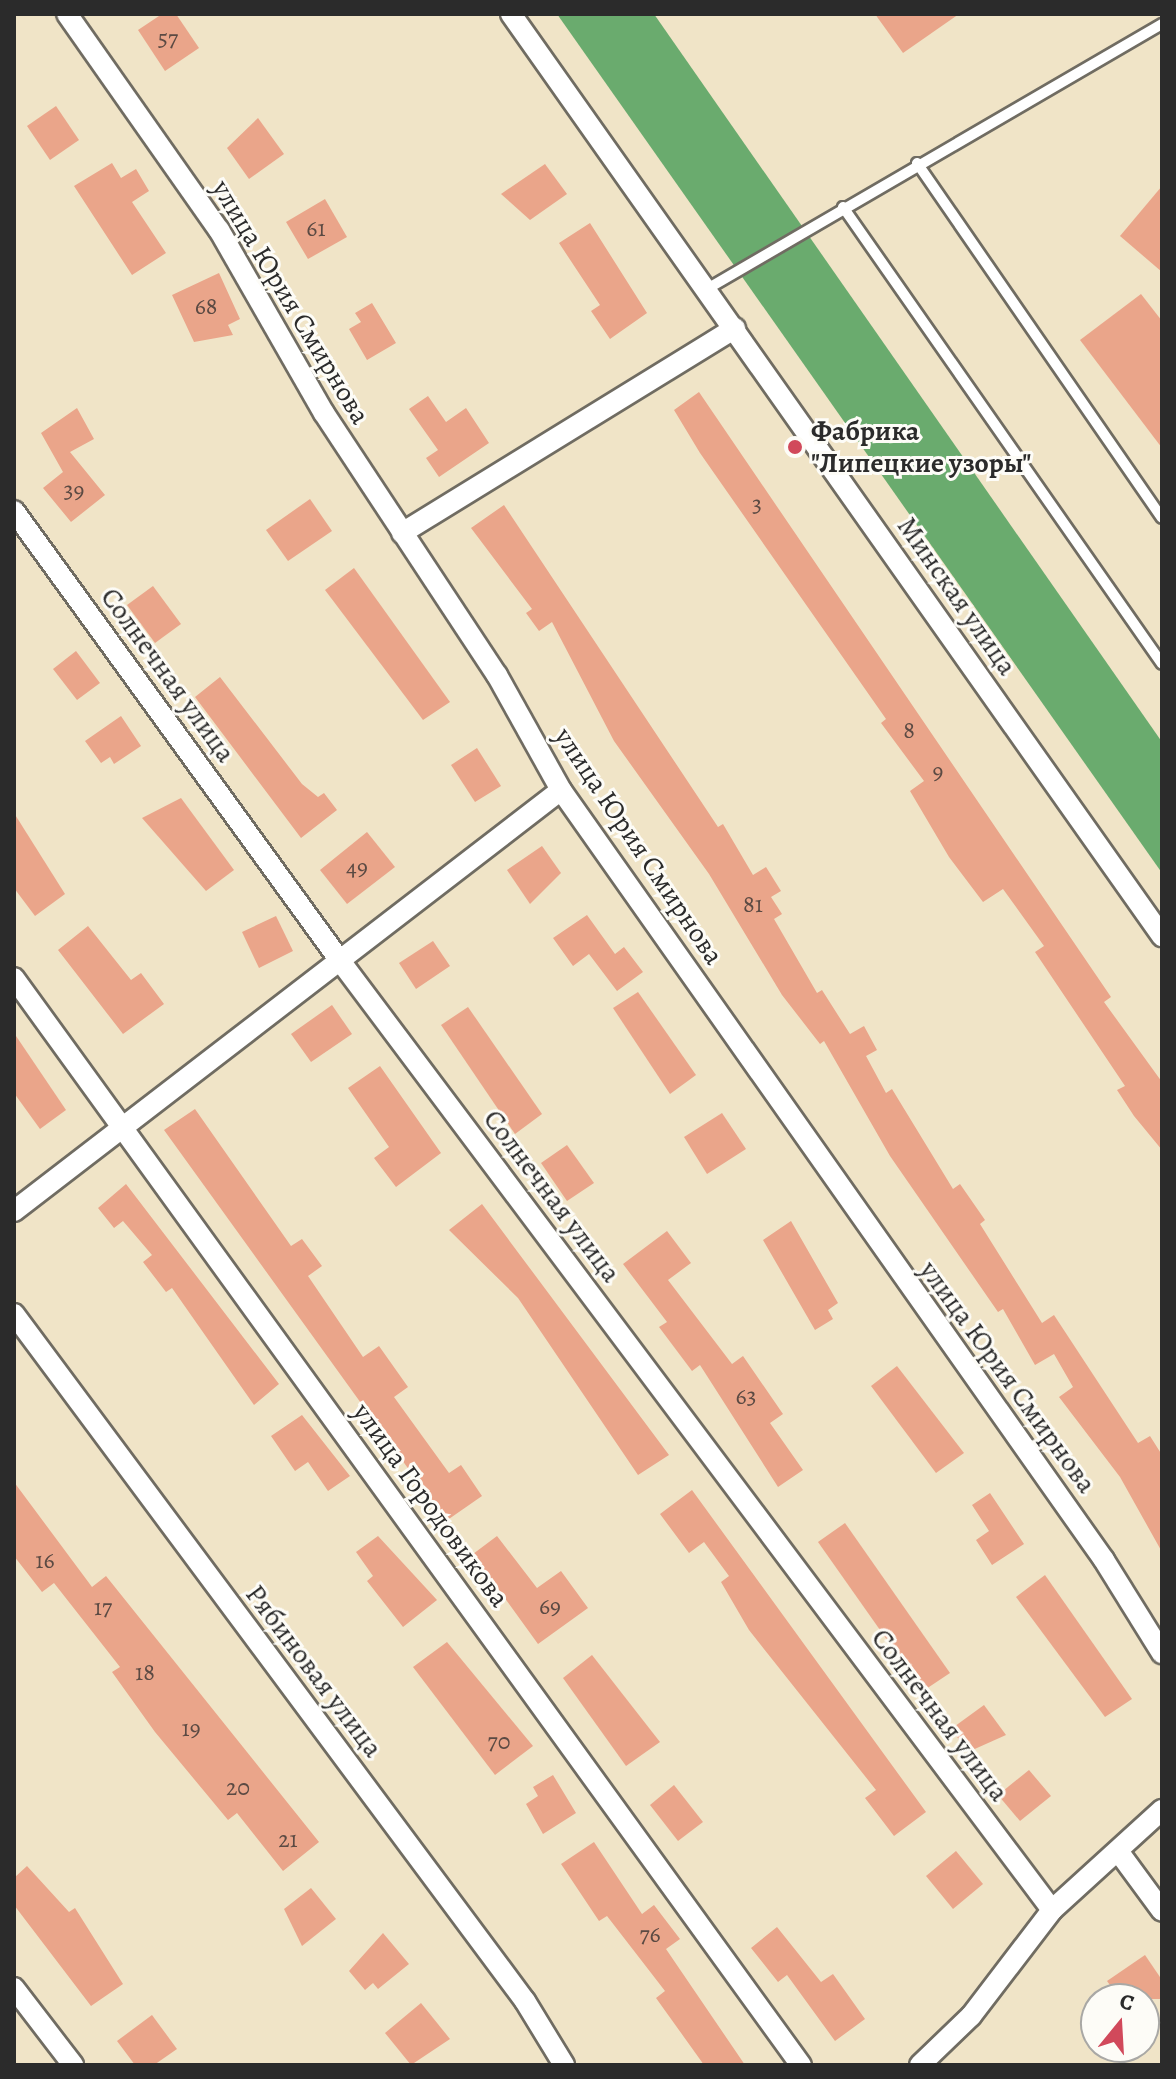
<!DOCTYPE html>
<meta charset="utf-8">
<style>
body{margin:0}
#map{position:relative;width:1176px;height:2079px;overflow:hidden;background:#f0e4c7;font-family:Alegreya,serif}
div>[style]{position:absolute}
.forest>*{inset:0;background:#6aab6e}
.building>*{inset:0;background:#eaa58a}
.roads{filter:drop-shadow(2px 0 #706c62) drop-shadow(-2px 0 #706c62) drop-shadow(0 2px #706c62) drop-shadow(0 -2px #706c62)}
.service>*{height:10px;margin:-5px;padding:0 5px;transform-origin:5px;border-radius:5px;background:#fff}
.minor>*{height:20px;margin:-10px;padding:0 10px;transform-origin:10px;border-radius:10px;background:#fff}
.dots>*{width:22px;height:22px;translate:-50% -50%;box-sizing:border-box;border:4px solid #fdfcf7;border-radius:50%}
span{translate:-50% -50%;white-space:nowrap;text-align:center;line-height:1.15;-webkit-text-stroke:6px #fdfcf7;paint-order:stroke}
.number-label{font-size:24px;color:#5b4a43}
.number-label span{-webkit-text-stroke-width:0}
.street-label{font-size:28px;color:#2b2b2b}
.poi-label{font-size:28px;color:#2b2b2b;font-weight:700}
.left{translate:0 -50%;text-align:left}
.frame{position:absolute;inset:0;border:16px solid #2b2b2b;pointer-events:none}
.north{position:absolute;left:1080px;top:1983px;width:80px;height:80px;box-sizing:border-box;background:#fdfcf7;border:2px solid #a9a8a5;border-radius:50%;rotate:18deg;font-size:22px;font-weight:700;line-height:32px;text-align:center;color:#2b2b2b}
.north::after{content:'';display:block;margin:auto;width:28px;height:36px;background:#d1495b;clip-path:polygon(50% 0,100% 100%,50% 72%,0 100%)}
</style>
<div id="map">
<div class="forest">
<div style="clip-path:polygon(557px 14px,654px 14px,1162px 742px,1162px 873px)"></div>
</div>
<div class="building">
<div style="clip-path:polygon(162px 14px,176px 14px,199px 48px,165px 71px,138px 30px)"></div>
<div style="clip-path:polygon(875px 14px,959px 14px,903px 53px)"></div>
<div style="clip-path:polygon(56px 106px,79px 140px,50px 160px,27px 126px)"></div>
<div style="clip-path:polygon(258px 118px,284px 154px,249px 179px,227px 148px)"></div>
<div style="clip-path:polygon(112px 163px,121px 178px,136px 169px,149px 191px,132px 202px,166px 253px,132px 275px,74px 186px)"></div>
<div style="clip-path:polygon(545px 164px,567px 194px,530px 220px,501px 194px)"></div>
<div style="clip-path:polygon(1162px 186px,1162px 272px,1120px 236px)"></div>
<div style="clip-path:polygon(325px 199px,347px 237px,308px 259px,286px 222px)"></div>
<div style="clip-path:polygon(590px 223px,647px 313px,610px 339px,591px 311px,600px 305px,559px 243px)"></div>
<div style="clip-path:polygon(219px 273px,240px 319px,228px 325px,233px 335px,194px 342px,172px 295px)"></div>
<div style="clip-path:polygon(1141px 294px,1162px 321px,1162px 448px,1080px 340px)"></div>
<div style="clip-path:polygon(372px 303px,396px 343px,367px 360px,349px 329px,361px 322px,355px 313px)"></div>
<div style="clip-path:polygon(699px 392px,1111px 997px,1104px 1002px,1162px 1082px,1162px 1150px,1134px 1116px,1117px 1090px,1125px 1086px,1035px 952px,1044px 946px,1003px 889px,983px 902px,949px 857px,910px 791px,924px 781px,881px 723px,886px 719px,700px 453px,674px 410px)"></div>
<div style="clip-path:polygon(428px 396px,446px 422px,466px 408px,489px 443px,439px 477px,426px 458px,438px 450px,409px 409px)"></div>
<div style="clip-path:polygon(77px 408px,94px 439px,70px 452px,105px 495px,71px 522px,43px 488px,63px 472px,41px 433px)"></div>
<div style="clip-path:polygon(310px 499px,332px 531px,288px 561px,266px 530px)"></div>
<div style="clip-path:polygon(504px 505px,718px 827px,723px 824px,753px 875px,766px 867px,781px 891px,771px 897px,782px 914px,774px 919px,817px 993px,822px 990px,850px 1034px,864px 1026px,877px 1050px,866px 1056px,886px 1093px,892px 1089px,953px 1189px,960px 1184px,985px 1220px,980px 1224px,1042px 1323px,1054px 1315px,1138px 1443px,1150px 1436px,1162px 1455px,1162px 1552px,1120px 1477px,1059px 1397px,1073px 1387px,1054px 1354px,1035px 1365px,1003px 1309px,998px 1312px,890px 1156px,824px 1041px,820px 1044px,782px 995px,709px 874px,614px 741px,552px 622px,539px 631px,526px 613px,532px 609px,471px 528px)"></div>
<div style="clip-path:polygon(354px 568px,450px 702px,423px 720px,325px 590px)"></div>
<div style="clip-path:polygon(153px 586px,181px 624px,155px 643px,127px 605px)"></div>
<div style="clip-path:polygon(76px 651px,100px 683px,77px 700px,53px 669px)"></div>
<div style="clip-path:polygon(220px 677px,302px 784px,318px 797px,324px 793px,337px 810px,301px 838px,195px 697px)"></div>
<div style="clip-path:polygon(121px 716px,141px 746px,114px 764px,110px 757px,101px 763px,85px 741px)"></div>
<div style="clip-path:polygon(477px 748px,501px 786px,475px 802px,451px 765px)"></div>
<div style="clip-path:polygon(181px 798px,234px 870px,206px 891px,142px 818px)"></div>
<div style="clip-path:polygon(14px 813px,65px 894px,35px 916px,14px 888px)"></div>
<div style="clip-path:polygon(367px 832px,395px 867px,347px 904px,320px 870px)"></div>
<div style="clip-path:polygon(542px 846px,561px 873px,530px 904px,507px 870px)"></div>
<div style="clip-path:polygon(587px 915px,615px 954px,624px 947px,643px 972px,617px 991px,589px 954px,573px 966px,553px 938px)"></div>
<div style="clip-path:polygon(276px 916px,293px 951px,259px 968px,242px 932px)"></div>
<div style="clip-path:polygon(88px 926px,131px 980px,141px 973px,164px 1004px,123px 1034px,58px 950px)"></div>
<div style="clip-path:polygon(433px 941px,450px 966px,416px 989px,399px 963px)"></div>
<div style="clip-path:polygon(638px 992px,696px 1075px,670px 1094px,613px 1008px)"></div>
<div style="clip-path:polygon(332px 1005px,352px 1034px,311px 1062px,291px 1034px)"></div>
<div style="clip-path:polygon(468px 1007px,542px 1114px,515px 1134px,441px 1025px)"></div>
<div style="clip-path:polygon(14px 1033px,66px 1110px,40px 1129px,14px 1093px)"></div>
<div style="clip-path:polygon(380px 1066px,441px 1153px,396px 1187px,374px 1158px,389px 1147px,348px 1088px)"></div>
<div style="clip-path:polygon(195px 1109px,291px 1246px,302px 1239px,322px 1266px,308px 1276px,363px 1357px,379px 1346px,408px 1387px,394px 1397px,449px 1473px,461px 1465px,482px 1496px,446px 1521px,164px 1130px)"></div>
<div style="clip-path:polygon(722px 1113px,746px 1149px,707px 1174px,684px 1137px)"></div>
<div style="clip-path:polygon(567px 1145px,594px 1183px,567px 1201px,541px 1163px)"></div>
<div style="clip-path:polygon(126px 1184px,279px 1384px,254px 1405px,172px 1288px,166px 1292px,143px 1262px,152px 1255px,123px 1221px,114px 1228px,98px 1208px)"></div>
<div style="clip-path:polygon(482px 1204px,669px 1455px,638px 1475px,518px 1298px,449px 1230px)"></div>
<div style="clip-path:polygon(791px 1221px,838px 1303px,828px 1310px,833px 1319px,815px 1330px,763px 1240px)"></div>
<div style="clip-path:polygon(667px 1231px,691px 1263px,668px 1280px,732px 1364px,743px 1356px,783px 1414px,770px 1423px,803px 1470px,778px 1487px,700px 1365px,692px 1371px,659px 1327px,667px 1322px,623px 1264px)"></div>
<div style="clip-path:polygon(897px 1366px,964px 1453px,936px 1473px,871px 1386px)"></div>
<div style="clip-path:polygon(302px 1415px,350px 1476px,328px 1491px,308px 1462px,295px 1471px,271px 1436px)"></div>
<div style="clip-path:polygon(14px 1482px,92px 1587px,106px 1576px,319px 1842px,283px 1871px,237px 1813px,228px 1820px,155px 1732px,112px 1672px,120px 1667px,54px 1583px,42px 1592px,14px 1556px)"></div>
<div style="clip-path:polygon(692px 1490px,926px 1812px,894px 1836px,865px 1798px,876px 1790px,749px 1630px,721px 1582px,729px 1576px,704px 1542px,689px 1553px,660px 1514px)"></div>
<div style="clip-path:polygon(990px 1493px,1024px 1544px,992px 1565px,976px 1540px,989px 1531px,972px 1505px)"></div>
<div style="clip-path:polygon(845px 1523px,950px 1673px,923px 1691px,818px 1542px)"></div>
<div style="clip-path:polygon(378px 1536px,437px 1600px,403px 1627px,367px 1581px,373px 1576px,356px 1552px)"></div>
<div style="clip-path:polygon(497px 1536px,537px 1588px,561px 1571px,588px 1608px,538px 1644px,473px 1554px)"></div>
<div style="clip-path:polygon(1045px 1575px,1132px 1699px,1105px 1717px,1016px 1597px)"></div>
<div style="clip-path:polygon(447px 1642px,533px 1746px,495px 1775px,413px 1667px)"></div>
<div style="clip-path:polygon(592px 1655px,660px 1742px,626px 1766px,563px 1678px)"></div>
<div style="clip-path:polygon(984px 1705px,1006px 1735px,968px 1752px,951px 1729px)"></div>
<div style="clip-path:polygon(1029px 1770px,1051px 1796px,1020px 1821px,998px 1795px)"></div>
<div style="clip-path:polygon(553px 1775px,576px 1813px,543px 1834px,526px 1804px,538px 1796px,533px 1787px)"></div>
<div style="clip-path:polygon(674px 1785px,703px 1822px,678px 1841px,650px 1805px)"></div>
<div style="clip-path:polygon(594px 1842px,642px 1914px,654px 1905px,680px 1939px,666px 1949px,745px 2065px,704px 2065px,656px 1998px,665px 1991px,607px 1916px,599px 1921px,561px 1864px)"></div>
<div style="clip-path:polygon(956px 1851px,983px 1884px,953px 1909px,926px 1876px)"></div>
<div style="clip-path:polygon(27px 1866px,69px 1912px,75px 1908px,123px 1984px,91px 2006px,14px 1905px,14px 1878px)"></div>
<div style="clip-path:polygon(311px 1888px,336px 1919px,302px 1946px,284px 1909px)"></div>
<div style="clip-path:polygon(777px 1927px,821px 1982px,833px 1974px,865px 2019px,835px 2041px,787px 1975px,778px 1982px,751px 1948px)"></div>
<div style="clip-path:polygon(383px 1933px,409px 1964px,378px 1989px,373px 1983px,365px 1990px,349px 1971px)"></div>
<div style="clip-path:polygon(1145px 1955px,1162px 1980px,1162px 1999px,1120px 1999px,1107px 1981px)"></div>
<div style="clip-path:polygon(421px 2003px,450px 2039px,411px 2065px,385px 2033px)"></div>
<div style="clip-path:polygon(152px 2015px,177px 2049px,154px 2065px,135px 2065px,117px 2041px)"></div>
</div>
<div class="roads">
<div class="service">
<div style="left:917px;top:163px;width:431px;rotate:55.4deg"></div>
<div style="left:843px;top:207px;width:557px;rotate:55.08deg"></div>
<div style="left:707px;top:289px;width:527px;rotate:-30.22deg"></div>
</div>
<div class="minor">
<div style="left:67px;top:14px;width:264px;rotate:54.9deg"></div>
<div style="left:219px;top:230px;width:211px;rotate:60.2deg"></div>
<div style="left:324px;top:413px;width:314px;rotate:56.6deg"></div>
<div style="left:497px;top:675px;width:132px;rotate:60.9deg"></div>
<div style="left:561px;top:790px;width:942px;rotate:54.81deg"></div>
<div style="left:1104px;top:1560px;width:110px;rotate:58.1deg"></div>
<div style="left:511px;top:14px;width:1129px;rotate:54.78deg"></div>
<div style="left:14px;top:511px;width:557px;rotate:54.06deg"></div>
<div style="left:341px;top:962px;width:1185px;rotate:53.13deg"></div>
<div style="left:402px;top:533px;width:391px;rotate:-31.6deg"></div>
<div style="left:14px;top:978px;width:1342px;rotate:54.1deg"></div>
<div style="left:14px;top:1211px;width:690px;rotate:-37.58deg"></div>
<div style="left:14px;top:1314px;width:856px;rotate:53.36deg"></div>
<div style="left:525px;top:2001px;width:75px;rotate:58.6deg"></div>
<div style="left:1118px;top:1851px;width:74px;rotate:53.7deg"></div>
<div style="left:14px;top:1988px;width:97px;rotate:52.5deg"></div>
<div style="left:920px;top:2065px;width:71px;rotate:-43.9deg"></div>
<div style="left:971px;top:2016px;width:133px;rotate:-52.6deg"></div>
<div style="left:1052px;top:1910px;width:149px;rotate:-42.3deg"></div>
</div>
</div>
<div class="dots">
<div style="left:795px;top:447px;background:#d1495b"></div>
</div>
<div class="number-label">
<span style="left:168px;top:39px">57</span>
<span style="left:316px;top:229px">61</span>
<span style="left:206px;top:307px">68</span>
<span style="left:74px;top:491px">39</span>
<span style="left:757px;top:505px">3</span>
<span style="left:909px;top:731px">8</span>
<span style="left:938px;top:772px">9</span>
<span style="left:357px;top:868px">49</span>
<span style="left:753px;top:905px">81</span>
<span style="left:746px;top:1397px">63</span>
<span style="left:45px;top:1561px">16</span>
<span style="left:550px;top:1607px">69</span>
<span style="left:103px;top:1608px">17</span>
<span style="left:145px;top:1673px">18</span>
<span style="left:191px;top:1729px">19</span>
<span style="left:499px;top:1742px">70</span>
<span style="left:238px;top:1788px">20</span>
<span style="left:288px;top:1840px">21</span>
<span style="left:650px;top:1935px">76</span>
</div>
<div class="street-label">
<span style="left:291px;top:302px;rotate:59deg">улица Юрия Смирнова</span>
<span style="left:957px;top:596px;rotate:55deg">Минская улица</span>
<span style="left:168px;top:675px;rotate:54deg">Солнечная улица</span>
<span style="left:639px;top:846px;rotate:56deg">улица Юрия Смирнова</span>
<span style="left:552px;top:1196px;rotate:53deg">Солнечная улица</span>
<span style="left:1008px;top:1377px;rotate:54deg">улица Юрия Смирнова</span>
<span style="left:431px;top:1505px;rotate:54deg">улица Городовикова</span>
<span style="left:314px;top:1671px;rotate:53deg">Рябиновая улица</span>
<span style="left:940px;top:1715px;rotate:53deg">Солнечная улица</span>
</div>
<div class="poi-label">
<span class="left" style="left:811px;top:447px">Фабрика<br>"Липецкие узоры"</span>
</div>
<div class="frame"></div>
<div class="north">С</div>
</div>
